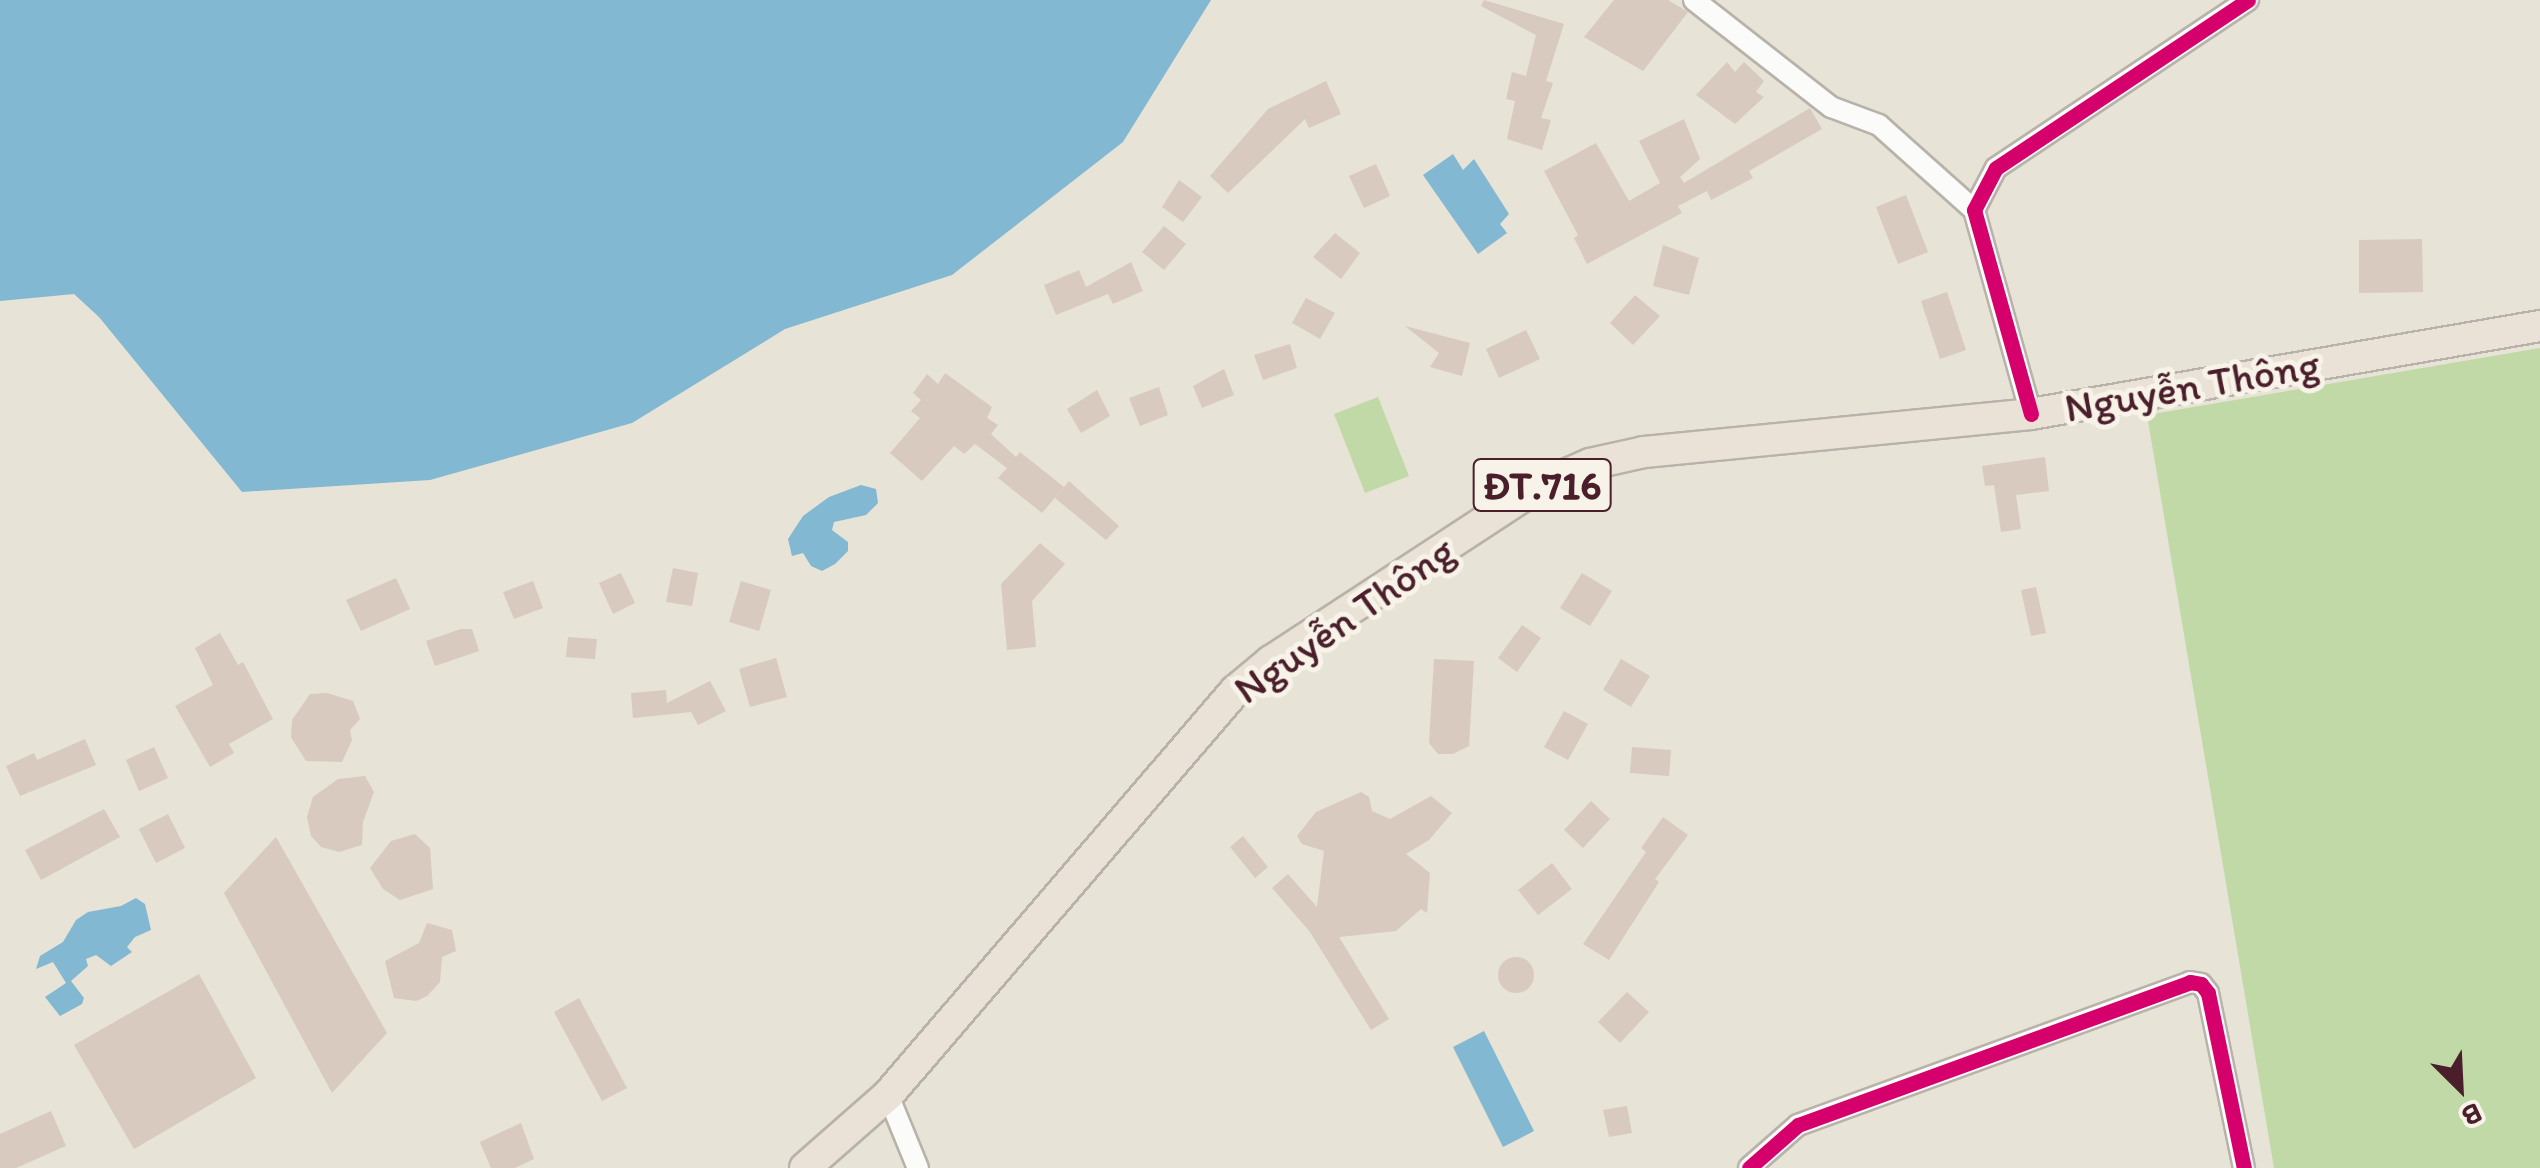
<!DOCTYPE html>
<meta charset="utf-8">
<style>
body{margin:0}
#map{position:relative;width:2540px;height:1168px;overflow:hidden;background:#e7e3d6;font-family:Itim,sans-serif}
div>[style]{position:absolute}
.green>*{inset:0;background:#c0d9a7}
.water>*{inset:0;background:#82b8d2}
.building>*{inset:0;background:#d8cabf}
.round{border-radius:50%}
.roads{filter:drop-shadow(2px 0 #b8b2aa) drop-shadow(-2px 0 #b8b2aa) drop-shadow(0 2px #b8b2aa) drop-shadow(0 -2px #b8b2aa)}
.street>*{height:20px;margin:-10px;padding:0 10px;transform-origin:10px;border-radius:10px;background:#fbfbf9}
.primary>*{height:30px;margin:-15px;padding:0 15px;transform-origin:15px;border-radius:15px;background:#eae2d7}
.cycleway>*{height:15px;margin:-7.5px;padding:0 7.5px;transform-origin:7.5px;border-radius:7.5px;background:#d6006c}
span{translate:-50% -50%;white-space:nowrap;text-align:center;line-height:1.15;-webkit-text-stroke:10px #f7f3e8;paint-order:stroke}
.shield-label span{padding:2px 8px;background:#f7f3e8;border:2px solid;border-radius:8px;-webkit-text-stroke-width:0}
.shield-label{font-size:40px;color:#4a1f2b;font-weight:700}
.street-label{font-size:42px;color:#4a1f2b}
.north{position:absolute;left:2410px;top:1038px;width:100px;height:100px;-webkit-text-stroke:8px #f7f3e8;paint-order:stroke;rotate:156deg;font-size:28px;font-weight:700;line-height:40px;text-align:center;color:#4a1f2b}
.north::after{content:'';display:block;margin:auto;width:35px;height:45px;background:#4a1f2b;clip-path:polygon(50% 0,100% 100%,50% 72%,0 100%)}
</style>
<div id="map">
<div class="green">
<div style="clip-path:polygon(2540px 348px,2540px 1168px,2274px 1168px,2147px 415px)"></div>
<div style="clip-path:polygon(1378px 397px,1409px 476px,1365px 493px,1334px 414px)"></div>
</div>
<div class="water">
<div style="clip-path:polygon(0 0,1211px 0,1123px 142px,952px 275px,785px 329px,632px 423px,430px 480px,242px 492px,99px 317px,74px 294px,0 301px)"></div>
<div style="clip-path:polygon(1453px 154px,1463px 170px,1474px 159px,1509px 214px,1500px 224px,1507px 233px,1478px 254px,1423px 175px)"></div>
<div style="clip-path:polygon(861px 485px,876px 489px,878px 503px,866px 515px,834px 522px,832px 530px,848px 542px,848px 551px,835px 564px,822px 571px,811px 566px,803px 553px,792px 556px,788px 539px,803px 516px,829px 497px)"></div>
<div style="clip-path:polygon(136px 898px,145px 904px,151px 930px,135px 937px,127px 947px,132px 952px,111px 966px,96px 955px,86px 959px,88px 966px,71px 981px,84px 998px,82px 1004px,60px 1016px,45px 997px,66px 983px,53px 962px,36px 969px,40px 956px,63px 942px,76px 920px,88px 912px,121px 906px)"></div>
<div style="clip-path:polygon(1484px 1031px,1534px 1131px,1503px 1147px,1453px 1047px)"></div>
</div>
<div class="building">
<div style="clip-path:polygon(1484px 0,1564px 24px,1546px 81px,1553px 83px,1541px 118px,1551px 120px,1542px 150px,1507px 139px,1515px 101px,1506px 99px,1512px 72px,1526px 76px,1536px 35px,1481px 6px)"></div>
<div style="clip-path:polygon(1614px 0,1668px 0,1688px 12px,1643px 71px,1584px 37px)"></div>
<div style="clip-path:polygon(1727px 62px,1735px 72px,1744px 62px,1764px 81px,1756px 92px,1764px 97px,1735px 124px,1696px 95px)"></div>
<div style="clip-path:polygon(1326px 81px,1341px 114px,1309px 128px,1305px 119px,1228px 193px,1210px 176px,1268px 109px)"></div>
<div style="clip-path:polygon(1810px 108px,1822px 129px,1749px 171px,1753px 178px,1711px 200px,1707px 191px,1678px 206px,1682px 213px,1587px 264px,1574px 238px,1578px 235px,1544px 171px,1596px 143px,1629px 201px,1660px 183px,1639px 141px,1684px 119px,1700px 159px,1680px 177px,1684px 183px)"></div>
<div style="clip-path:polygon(1376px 164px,1390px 196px,1364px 208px,1349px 176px)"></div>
<div style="clip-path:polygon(1179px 180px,1202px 197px,1183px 222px,1162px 207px)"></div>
<div style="clip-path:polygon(1906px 195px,1928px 252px,1898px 264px,1876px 207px)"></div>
<div style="clip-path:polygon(1164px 226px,1186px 244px,1164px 270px,1142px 252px)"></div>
<div style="clip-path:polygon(1335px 233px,1360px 253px,1341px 279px,1313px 257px)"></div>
<div style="clip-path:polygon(2422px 239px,2423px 292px,2359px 293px,2359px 240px)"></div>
<div style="clip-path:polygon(1663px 245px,1699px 258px,1689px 295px,1653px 286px)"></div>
<div style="clip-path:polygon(1131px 262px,1143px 291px,1113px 304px,1108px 294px,1056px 315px,1044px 285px,1079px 270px,1086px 287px)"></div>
<div style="clip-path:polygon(1947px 292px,1966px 350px,1940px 359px,1921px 301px)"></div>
<div style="clip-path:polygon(1635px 295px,1660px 316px,1633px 345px,1610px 323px)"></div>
<div style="clip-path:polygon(1306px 298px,1335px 313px,1320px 339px,1292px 323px)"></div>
<div style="clip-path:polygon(1405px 326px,1470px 343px,1462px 376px,1430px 367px,1439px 353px)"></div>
<div style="clip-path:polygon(1526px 330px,1540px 359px,1499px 378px,1486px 349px)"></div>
<div style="clip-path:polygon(1290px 344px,1297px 368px,1263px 380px,1254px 355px)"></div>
<div style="clip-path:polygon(1224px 369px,1234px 395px,1202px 408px,1193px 386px)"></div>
<div style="clip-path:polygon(945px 373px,992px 407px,987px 418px,998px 425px,991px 434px,1016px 457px,1020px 452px,1064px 487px,1042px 513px,998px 478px,1007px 468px,975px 444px,964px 454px,954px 446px,922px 481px,890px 453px,920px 418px,911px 411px,921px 400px,913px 393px,927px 374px,938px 384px)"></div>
<div style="clip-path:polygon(1159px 387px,1168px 415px,1140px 426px,1129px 398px)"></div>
<div style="clip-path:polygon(1097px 390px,1110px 416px,1081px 433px,1067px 409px)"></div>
<div style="clip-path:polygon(2045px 457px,2049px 491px,2016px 495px,2021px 529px,2001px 532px,1994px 485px,1985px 486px,1982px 466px)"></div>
<div style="clip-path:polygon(1069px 481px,1119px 526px,1106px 540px,1055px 498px)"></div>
<div style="clip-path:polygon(1040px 543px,1065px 564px,1032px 601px,1036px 647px,1007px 650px,1001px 584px)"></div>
<div style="clip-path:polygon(673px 568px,698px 573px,692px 606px,666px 602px)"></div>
<div style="clip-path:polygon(621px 573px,635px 603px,613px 614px,599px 583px)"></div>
<div style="clip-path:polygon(1582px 573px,1612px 591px,1590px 626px,1560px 608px)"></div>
<div style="clip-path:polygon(396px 578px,410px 609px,361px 631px,346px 600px)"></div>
<div style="clip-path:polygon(533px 581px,543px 608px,514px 619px,503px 592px)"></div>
<div style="clip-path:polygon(741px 581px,771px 590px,759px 631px,729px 622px)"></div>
<div style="clip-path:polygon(2036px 587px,2046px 633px,2031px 636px,2021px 590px)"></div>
<div style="clip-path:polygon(1522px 625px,1541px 638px,1517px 672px,1498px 658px)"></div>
<div style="clip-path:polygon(461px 629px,472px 629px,479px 651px,435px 666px,426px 641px)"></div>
<div style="clip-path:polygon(220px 633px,238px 665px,243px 662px,273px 719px,229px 744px,234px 753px,210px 767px,175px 706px,213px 685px,195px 648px)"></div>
<div style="clip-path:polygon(568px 637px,597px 639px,595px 659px,566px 657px)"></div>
<div style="clip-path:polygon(776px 658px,787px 697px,750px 707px,739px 669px)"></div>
<div style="clip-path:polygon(1434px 659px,1474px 661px,1469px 746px,1453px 754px,1438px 754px,1429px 743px)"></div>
<div style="clip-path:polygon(1621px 659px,1650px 676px,1631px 707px,1603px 690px)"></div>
<div style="clip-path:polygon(710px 681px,726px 711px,698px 725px,691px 712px,633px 718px,631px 693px,666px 690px,667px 703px)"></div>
<div style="clip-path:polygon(327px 693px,353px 701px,360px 719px,350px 730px,352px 740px,342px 762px,306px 761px,291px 737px,292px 720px,310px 694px)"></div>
<div style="clip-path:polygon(1564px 711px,1588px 724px,1568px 760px,1544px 747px)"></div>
<div style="clip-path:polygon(85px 739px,96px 765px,20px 796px,6px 766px,34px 753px,37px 760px)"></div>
<div style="clip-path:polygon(154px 747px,168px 778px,139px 791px,126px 760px)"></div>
<div style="clip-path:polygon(1632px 747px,1671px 750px,1669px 776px,1630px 773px)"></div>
<div style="clip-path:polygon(365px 776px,374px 792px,363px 822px,362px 845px,339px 852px,321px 847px,311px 836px,307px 817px,313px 797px,338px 779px)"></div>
<div style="clip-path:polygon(1361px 792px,1369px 797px,1372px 811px,1390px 819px,1431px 796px,1452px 813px,1429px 840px,1406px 854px,1430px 873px,1427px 913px,1421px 909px,1396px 931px,1339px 937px,1389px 1019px,1371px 1030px,1310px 932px,1272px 888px,1288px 874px,1317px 907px,1324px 851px,1302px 844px,1297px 836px,1316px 812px)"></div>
<div style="clip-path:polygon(1591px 801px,1610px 819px,1583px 848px,1564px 830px)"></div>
<div style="clip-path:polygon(104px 809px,120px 837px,41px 880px,25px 850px)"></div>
<div style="clip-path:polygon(168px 814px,185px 848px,156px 863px,139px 829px)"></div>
<div style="clip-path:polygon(1663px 817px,1688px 835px,1655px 879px,1659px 882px,1609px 960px,1583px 944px,1646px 852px,1641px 848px)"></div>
<div style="clip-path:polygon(415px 834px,430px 848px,433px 889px,400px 900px,383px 889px,370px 868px,391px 841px)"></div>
<div style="clip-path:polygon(1243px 836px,1268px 867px,1255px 878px,1230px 847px)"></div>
<div style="clip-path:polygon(276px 837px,387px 1033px,332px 1093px,224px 893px)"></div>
<div style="clip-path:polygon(1552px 863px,1572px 889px,1538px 915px,1518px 890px)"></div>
<div style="clip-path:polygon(427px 923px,452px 930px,456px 951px,442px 957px,440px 982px,427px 996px,416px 1001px,394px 998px,385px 961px,419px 943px)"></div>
<div class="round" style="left:1498px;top:957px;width:36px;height:36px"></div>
<div style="clip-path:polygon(199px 974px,256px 1078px,134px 1149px,74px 1045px)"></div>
<div style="clip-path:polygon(1627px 992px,1649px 1012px,1620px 1043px,1598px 1022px)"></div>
<div style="clip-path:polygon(579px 998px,627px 1088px,602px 1101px,554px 1012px)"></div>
<div style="clip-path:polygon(1627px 1106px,1632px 1133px,1609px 1137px,1603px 1110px)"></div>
<div style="clip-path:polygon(51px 1111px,66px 1146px,16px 1168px,0 1168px,0 1134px)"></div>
<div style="clip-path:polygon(521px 1123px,534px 1159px,515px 1168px,491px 1168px,480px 1142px)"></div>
</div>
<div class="roads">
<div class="street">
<div style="left:1694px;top:0;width:174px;rotate:38deg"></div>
<div style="left:1831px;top:107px;width:51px;rotate:20.6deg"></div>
<div style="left:1879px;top:125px;width:127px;rotate:41.8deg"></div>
<div style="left:2031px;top:414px;width:212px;rotate:-105.6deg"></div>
<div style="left:1974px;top:210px;width:47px;rotate:-62.4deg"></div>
<div style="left:1996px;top:168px;width:303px;rotate:-33.7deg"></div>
<div style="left:888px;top:1095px;width:79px;rotate:67.7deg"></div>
<div style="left:1749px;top:1168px;width:65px;rotate:-41.3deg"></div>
<div style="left:1798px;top:1125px;width:417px;rotate:-20deg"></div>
<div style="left:2190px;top:982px;width:11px;rotate:10deg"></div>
<div style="left:2201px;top:984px;width:11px;rotate:52deg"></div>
<div style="left:2208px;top:993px;width:179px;rotate:78.4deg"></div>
</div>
<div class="primary">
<div style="left:805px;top:1168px;width:111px;rotate:-41.3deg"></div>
<div style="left:888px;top:1095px;width:533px;rotate:-49.34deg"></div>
<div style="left:1235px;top:691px;width:47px;rotate:-39.8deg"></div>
<div style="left:1271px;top:661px;width:316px;rotate:-33.2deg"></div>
<div style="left:1535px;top:488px;width:60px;rotate:-23.6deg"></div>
<div style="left:1590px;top:464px;width:55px;rotate:-12.5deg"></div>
<div style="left:1644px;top:452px;width:389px;rotate:-5.6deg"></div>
<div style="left:2031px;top:414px;width:517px;rotate:-9.81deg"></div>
</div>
</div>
<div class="cycleway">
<div style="left:2031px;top:414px;width:212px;rotate:-105.6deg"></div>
<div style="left:1974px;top:210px;width:47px;rotate:-62.4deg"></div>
<div style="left:1996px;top:168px;width:303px;rotate:-33.7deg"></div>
<div style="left:1749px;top:1168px;width:65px;rotate:-41.3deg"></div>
<div style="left:1798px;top:1125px;width:417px;rotate:-20deg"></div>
<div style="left:2190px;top:982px;width:11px;rotate:10deg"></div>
<div style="left:2201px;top:984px;width:11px;rotate:52deg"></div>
<div style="left:2208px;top:993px;width:179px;rotate:78.4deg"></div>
</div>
<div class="shield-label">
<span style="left:1542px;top:485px">ĐT.716</span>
</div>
<div class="street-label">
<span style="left:2192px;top:386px;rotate:-10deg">Nguyễn Thông</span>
<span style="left:1344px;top:620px;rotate:-35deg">Nguyễn Thông</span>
</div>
<div class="north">B</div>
</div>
